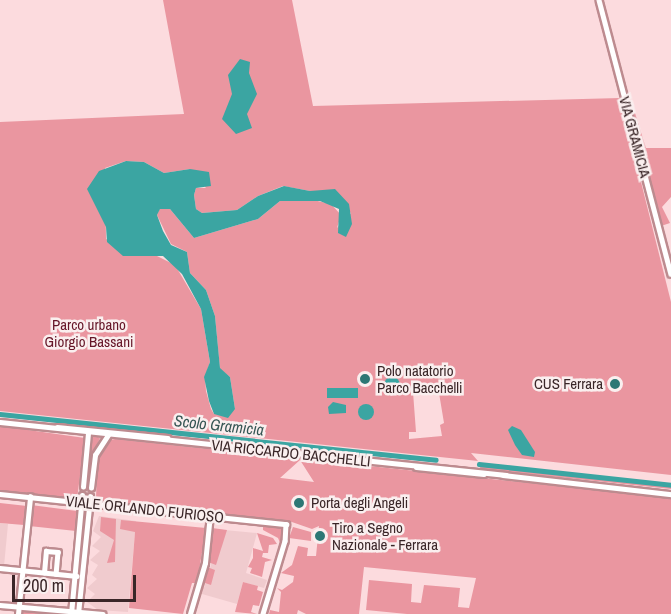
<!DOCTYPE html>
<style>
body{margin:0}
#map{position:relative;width:671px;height:614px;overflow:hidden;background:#fcdbde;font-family:"Archivo Narrow",sans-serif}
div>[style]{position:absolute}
.built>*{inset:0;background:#f0cbce}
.green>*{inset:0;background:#ea96a0}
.water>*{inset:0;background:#3ba5a2}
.round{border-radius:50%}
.canal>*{height:4.5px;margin:-2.25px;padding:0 2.25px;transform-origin:2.25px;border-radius:2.25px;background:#3ba5a2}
.roads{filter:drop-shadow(2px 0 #bd8b8f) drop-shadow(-2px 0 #bd8b8f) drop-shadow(0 2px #bd8b8f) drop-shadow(0 -2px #bd8b8f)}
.minor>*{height:4.5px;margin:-2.25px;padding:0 2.25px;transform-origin:2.25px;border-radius:2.25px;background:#fff}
.major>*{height:5px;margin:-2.5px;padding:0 2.5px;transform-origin:2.5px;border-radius:2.5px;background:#fff}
.dots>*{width:16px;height:16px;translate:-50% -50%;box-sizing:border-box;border:3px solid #faefef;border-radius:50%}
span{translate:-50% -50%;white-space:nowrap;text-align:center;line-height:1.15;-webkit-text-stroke:5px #faefef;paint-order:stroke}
.street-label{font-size:15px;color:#3a2628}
.park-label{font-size:15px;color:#661628}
.poi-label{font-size:15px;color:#3a2628}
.left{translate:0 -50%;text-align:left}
.right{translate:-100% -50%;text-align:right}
.water-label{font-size:16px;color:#365654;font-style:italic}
.scale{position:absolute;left:12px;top:575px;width:124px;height:27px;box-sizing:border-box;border:3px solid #3a2628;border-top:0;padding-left:8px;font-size:18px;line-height:21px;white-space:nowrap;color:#3a2628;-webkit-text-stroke:4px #faefef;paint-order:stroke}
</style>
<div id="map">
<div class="built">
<div style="clip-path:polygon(99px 516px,136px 521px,128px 612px,98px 610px,87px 602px,95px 594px,87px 588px,97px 579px,92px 575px,98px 565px,90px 560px,100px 551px,92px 546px,101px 537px,93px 531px)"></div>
<div style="clip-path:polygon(0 523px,8px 524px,4px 566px,0 566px)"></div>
<div style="clip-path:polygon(214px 529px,257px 533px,246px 573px,267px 580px,264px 588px,243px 582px,237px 604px,202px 594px,211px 565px)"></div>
</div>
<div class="green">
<div style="clip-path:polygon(evenodd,163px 0,292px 0,313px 106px,620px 98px,671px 302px,671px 475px,471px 453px,478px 461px,0 411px,0 122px,184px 114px,163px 0,126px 161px,144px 162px,164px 173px,190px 169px,206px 188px,196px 188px,194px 195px,196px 209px,202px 213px,237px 210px,258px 196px,283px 186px,310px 191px,351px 213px,337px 228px,341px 215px,331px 204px,313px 200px,280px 201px,258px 219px,194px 238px,170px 209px,160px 208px,157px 215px,171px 244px,187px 252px,190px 273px,206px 290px,215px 316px,220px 369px,230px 377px,235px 409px,214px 414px,211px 409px,206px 391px,205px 377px,210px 362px,201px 309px,175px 265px,151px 253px,136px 255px,106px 239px,105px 168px,126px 161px,163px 0,413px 392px,439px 393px,444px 423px,440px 425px,442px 436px,409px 439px,409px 432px,416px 432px,413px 392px)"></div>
<div style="clip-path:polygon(630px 113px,635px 113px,646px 148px,671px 148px,671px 197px,662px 207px,670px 223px,661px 226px)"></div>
<div style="clip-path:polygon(0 426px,85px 438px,77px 499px,0 492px)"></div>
<div style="clip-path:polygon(93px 435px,100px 438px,92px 456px,86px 487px)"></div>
<div style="clip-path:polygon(evenodd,115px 439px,671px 498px,671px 614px,407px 614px,366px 610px,369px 580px,412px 584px,411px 602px,421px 603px,424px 585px,460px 588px,458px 607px,469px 608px,476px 578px,364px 567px,359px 614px,306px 614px,298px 610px,297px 614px,269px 614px,270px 610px,279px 612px,281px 592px,277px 588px,282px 590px,293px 582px,294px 576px,281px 573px,292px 565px,298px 546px,308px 548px,307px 556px,316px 556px,319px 526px,312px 529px,289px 521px,96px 501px,97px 457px,105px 441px,115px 439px,300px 460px,314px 482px,281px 478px,280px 478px,300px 460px)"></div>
<div style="clip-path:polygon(479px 466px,671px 487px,671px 489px,481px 469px)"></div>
<div style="clip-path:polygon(0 503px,27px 506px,24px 525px,0 523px)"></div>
<div style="clip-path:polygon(31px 505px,77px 511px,76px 531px,29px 526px)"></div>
<div style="clip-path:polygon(101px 517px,116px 519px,115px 562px,107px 563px,114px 540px,100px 531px)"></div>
<div style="clip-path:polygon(121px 520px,206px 528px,197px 583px,192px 583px,183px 614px,129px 608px,135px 532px,120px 529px)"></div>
<div style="clip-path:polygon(263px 523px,284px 526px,281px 545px,278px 538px,263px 530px)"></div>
<div style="clip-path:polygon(293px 527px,311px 532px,311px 541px,289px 538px)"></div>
<div style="clip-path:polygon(212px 528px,227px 530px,216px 565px,208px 562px)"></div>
<div style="clip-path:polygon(257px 533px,273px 538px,277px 544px,269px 545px,268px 553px,263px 553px,262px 557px,272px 560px,265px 562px,262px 577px,250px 573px,252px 568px,248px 567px,253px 558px,253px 548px,263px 551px)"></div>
<div style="clip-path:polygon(207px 567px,215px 570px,211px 585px,205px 583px,202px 594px)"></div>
<div style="clip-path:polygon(243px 582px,258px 586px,257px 590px,263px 592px,259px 606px,253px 605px,251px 612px,257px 614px,235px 612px)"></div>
<div style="clip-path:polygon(20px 609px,70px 613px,70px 614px,20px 614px)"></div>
</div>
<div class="water">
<div style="clip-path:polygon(240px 59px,250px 62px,249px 73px,257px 94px,247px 114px,252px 128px,236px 134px,222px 119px,232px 94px,228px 75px)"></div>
<div style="clip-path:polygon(126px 161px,144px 162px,164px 173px,190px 169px,209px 172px,211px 186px,196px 188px,194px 195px,196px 209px,202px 213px,237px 210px,258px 196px,284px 186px,310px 191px,335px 189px,349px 204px,352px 224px,346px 237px,338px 233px,339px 209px,320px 201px,280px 201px,258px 219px,194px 238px,170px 209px,160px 209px,157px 215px,163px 231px,171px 245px,187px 252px,190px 273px,206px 290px,215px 316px,220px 368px,230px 377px,235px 409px,228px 418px,214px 414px,209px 401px,204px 377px,210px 362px,201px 309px,182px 274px,163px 256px,123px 256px,107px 242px,106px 227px,87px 189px,99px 171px)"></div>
<div class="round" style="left:384px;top:377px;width:16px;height:16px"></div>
<div style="clip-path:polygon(327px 388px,358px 388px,358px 398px,327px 398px)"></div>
<div style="clip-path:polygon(333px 402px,346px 405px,346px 413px,329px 414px,328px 407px)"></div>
<div class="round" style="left:358px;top:404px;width:16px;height:16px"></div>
<div style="clip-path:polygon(512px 426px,521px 430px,535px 452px,534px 457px,522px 455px,515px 445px,508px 430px)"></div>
</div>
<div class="canal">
<div style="left:0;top:414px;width:438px;rotate:6deg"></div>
<div style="left:479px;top:464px;width:193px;rotate:6.2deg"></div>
</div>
<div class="roads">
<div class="minor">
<div style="left:599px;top:0;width:283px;rotate:75.3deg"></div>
<div style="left:83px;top:487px;width:54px;rotate:-84.7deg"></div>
<div style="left:91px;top:488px;width:33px;rotate:-83deg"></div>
<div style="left:95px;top:455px;width:24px;rotate:-57deg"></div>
<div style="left:0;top:494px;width:288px;rotate:6deg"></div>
<div style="left:286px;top:524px;width:17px;rotate:93deg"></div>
<div style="left:285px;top:541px;width:76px;rotate:106.8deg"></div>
<div style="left:0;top:568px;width:77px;rotate:5.9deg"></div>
<div style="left:44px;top:573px;width:22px;rotate:-85deg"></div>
<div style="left:46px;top:551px;width:12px;rotate:5deg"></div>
<div style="left:58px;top:552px;width:22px;rotate:95deg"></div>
<div style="left:0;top:605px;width:103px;rotate:5deg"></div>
<div style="left:18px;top:614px;width:118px;rotate:-84.1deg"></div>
<div style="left:71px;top:614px;width:119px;rotate:-84.7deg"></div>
<div style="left:78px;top:614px;width:118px;rotate:-84.1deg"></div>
<div style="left:190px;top:614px;width:53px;rotate:-73.6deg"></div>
<div style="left:205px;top:563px;width:48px;rotate:-84.1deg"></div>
</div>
<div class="major">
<div style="left:0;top:422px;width:509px;rotate:5.98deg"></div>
<div style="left:57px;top:427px;width:111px;rotate:5.7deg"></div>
<div style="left:416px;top:467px;width:68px;rotate:5.9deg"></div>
<div style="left:503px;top:475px;width:169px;rotate:6.5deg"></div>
</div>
</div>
<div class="dots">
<div style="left:365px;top:379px;background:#2d7775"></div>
<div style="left:615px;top:384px;background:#2d7775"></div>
<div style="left:299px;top:503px;background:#2d7775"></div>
<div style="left:320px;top:536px;background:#2d7775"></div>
</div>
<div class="street-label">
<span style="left:635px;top:137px;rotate:75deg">VIA GRAMICIA</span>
<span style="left:291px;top:453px;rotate:6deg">VIA RICCARDO BACCHELLI</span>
<span style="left:145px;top:509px;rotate:6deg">VIALE ORLANDO FURIOSO</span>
</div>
<div class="park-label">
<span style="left:89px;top:333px">Parco urbano<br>Giorgio Bassani</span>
</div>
<div class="poi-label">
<span class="left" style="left:377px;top:379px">Polo natatorio<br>Parco Bacchelli</span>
<span class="right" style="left:603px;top:384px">CUS Ferrara</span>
<span class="left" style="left:311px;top:503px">Porta degli Angeli</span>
<span class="left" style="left:332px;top:536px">Tiro a Segno<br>Nazionale - Ferrara</span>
</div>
<div class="water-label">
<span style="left:219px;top:425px;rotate:6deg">Scolo Gramicia</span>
</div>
<div class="scale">200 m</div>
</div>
